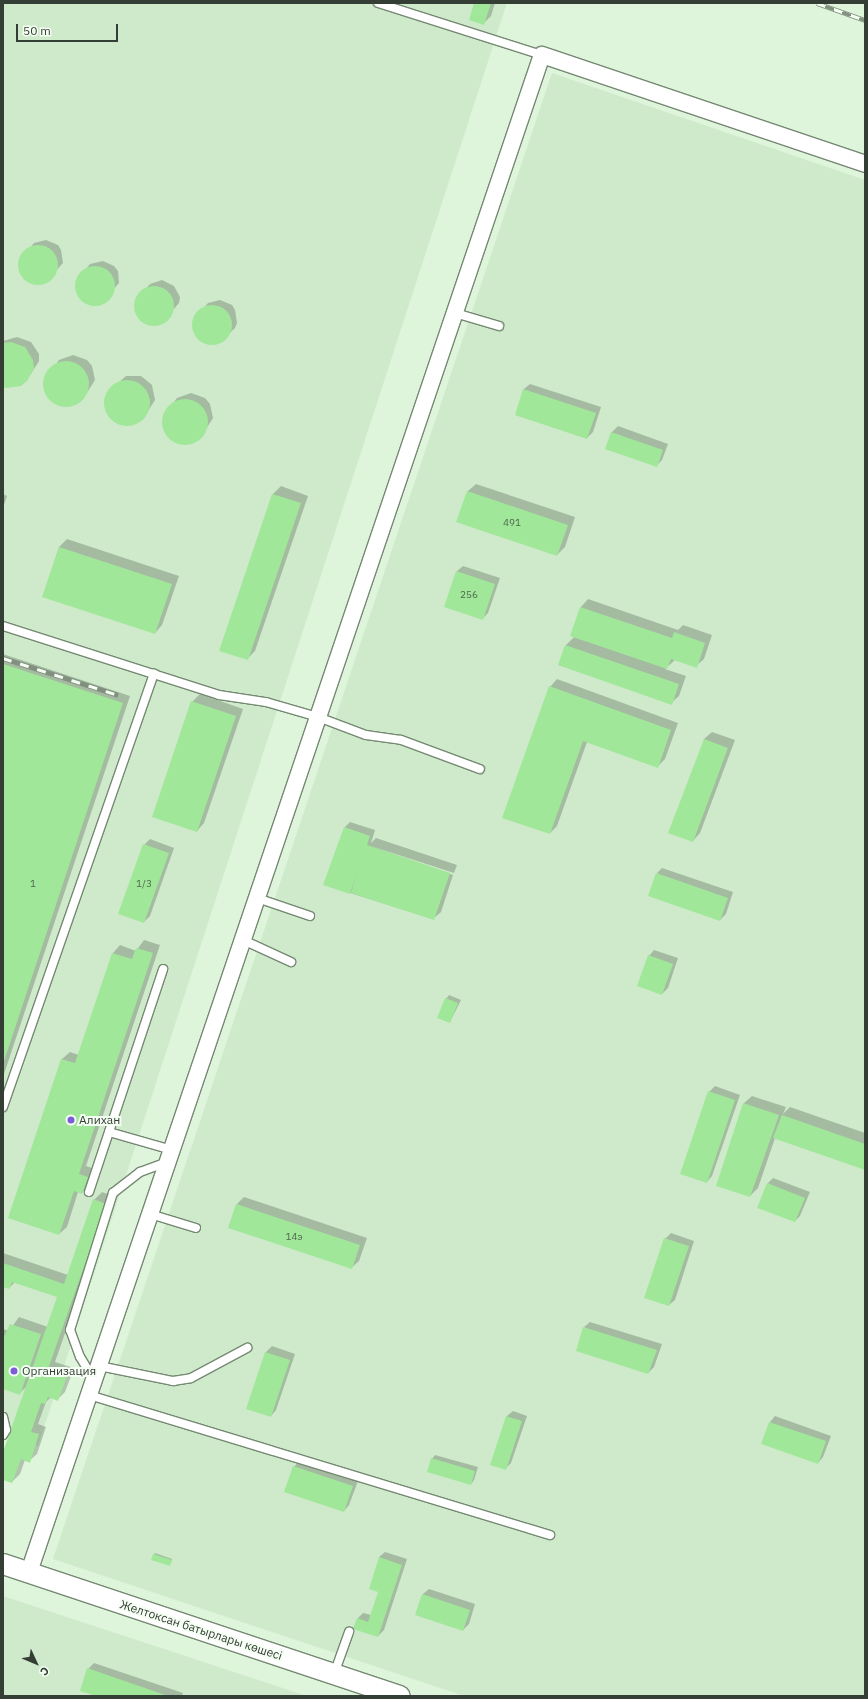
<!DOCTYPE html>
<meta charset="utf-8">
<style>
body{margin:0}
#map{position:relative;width:868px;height:1699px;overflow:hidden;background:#def5db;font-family:"IBM Plex Sans",sans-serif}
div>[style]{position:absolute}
.built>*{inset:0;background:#ceeacb}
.shadow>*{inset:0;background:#0003}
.building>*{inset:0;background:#a1e79a}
.round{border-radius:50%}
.roads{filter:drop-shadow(1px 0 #758972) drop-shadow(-1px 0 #758972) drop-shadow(0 1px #758972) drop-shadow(0 -1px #758972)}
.service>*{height:8px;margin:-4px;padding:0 4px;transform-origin:4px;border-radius:4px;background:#fff}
.minor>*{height:16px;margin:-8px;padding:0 8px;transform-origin:8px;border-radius:8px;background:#fff}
.tertiary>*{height:20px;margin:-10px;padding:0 10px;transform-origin:10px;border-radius:10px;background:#fff}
.rail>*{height:4.5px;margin-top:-2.25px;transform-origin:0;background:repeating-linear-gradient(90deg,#f5fef3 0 9px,#81907f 0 18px);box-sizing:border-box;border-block:1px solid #81907f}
.dots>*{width:11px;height:11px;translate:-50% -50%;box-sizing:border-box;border:2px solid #f5fef3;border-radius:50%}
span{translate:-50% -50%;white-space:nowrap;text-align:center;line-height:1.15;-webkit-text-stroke:4px #f5fef3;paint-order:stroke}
.number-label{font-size:10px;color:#50684e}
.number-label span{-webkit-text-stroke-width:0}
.poi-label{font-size:12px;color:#353e34}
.left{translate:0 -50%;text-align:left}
.street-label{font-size:12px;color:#353e34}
.frame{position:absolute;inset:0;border:4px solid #353e34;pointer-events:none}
.north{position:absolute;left:16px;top:1643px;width:40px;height:40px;-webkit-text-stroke:3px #f5fef3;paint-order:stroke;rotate:134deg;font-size:11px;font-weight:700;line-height:16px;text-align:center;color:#353e34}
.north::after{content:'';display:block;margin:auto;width:14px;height:18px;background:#353e34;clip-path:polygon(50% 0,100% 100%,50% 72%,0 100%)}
.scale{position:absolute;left:16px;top:24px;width:102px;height:18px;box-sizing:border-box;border:2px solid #353e34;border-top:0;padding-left:5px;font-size:12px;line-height:14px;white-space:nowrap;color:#353e34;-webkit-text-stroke:3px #f5fef3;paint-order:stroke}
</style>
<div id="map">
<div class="built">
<div style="clip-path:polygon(3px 3px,507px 3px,38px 1446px,3px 1433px)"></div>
<div style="clip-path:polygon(552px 73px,865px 180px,865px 1696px,464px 1696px,53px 1559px)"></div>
<div style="clip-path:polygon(3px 1596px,307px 1696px,3px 1696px)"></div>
</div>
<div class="shadow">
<div style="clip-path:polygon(475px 3px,495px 3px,491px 16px,483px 24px)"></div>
<div style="clip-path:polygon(46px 240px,58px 245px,61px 250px,63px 263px,45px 283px,33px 283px,20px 272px,20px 260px,34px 243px)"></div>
<div style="clip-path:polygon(103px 261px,114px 266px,118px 271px,119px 283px,102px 303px,90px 304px,77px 292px,77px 280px,90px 264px)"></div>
<div style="clip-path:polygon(162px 280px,174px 286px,180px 297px,179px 303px,162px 323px,150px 324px,137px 312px,136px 300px,150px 284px)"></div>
<div style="clip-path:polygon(220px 300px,232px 305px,235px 310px,237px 323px,235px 328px,219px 343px,207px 344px,194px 332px,194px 320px,208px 303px)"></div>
<div style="clip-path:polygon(17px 337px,31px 342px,39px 354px,39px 361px,27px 380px,3px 386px,3px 341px)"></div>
<div style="clip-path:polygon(73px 355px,87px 360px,92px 366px,95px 380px,83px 399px,77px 404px,63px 406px,50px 399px,46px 394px,45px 379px,59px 360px)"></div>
<div style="clip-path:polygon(126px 376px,141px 376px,152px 385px,155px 400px,143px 419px,137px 423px,123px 425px,117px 423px,107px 413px,105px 398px,108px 392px)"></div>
<div style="clip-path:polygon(530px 384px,601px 407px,593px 432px,587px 438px,516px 415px,524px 389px)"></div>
<div style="clip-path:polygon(191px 393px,205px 398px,210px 404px,213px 418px,201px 437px,195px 442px,181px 444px,169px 438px,165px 432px,163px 417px,177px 398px)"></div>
<div style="clip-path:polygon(618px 426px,668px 444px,662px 460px,656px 466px,606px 448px,612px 432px)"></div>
<div style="clip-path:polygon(476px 484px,575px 517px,565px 547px,557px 555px,458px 521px,468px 491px)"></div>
<div style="clip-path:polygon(281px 486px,308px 496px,255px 651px,247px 659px,220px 650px,273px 494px)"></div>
<div style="clip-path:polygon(3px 494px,7px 496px,3px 508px)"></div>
<div style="clip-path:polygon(67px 539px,179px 576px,162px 625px,155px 633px,43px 596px,59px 547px)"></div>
<div style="clip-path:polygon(463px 566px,500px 578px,488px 613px,482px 619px,457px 571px)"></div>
<div style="clip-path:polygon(588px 599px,678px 630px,683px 625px,712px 635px,704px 659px,696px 666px,675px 660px,665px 669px,686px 676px,679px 696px,671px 703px,559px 665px,566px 645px,575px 636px,571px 635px,581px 607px)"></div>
<div style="clip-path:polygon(3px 654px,130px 696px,3px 1077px)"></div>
<div style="clip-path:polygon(557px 679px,678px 723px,665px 759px,657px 767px,587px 742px,557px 826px,550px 833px,550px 687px)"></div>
<div style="clip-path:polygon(200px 694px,243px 709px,204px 823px,197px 831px,192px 702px)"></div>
<div style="clip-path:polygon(712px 732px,735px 740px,700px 833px,693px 841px,704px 739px)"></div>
<div style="clip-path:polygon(350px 822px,375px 830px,371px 843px,376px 838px,457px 865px,454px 873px,371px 846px,453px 875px,441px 912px,433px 919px,350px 893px,345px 827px)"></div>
<div style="clip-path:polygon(150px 839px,174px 848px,150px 916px,144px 922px,144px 845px)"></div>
<div style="clip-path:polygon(662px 868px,733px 892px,726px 914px,720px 920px,657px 873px)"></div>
<div style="clip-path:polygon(144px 940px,160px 945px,86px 1166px,95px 1169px,90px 1185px,82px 1193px,78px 1192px,67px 1227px,59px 1234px,9px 1218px,62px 1059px,70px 1052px,79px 1055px,113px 953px,120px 945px,136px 951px)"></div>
<div style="clip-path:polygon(654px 950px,678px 958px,668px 988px,662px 994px,649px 956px)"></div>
<div style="clip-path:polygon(449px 995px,461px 1000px,450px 1022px,446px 999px)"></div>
<div style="clip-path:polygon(715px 1086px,740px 1095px,712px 1176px,707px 1182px,709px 1092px)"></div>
<div style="clip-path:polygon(752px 1096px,786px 1107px,783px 1114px,790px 1107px,865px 1133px,865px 1169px,775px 1138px,758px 1188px,750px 1196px,744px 1103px)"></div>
<div style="clip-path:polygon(773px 1178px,810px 1192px,800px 1216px,795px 1221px,768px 1183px)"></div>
<div style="clip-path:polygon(102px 1192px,113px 1196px,55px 1362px,74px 1368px,65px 1392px,58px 1399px,51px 1397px,46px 1402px,38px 1424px,46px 1427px,37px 1454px,29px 1461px,25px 1460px,20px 1474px,12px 1482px,3px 1478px,3px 1456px,28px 1385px,20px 1393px,3px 1388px,3px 1329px,9px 1331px,19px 1317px,48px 1327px,59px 1297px,15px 1282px,9px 1288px,3px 1286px,3px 1253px,68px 1275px,94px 1200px)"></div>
<div style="clip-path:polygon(244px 1197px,367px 1238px,359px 1261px,351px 1268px,237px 1204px)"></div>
<div style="clip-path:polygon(671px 1233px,694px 1241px,675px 1300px,669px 1305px,665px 1239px)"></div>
<div style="clip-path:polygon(590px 1322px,662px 1344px,654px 1367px,648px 1373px,584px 1327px)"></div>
<div style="clip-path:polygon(272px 1346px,295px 1354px,276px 1410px,271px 1416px,247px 1408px,266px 1352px)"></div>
<div style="clip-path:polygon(513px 1411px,527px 1416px,511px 1463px,505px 1469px,491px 1464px,507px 1416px)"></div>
<div style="clip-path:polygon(775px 1416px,831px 1436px,823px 1457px,818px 1463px,770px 1422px)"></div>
<div style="clip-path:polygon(435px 1455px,478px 1467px,474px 1480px,471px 1484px,432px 1459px)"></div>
<div style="clip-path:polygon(299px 1461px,358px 1481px,349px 1505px,344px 1511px,294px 1467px)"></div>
<div style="clip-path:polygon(385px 1552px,407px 1559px,384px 1630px,378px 1636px,358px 1618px,363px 1613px,371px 1615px,379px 1592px,379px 1557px)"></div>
<div style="clip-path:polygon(155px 1553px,172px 1559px,171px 1563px,154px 1554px)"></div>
<div style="clip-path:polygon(429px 1589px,475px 1604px,469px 1624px,463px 1630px,416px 1614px,423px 1594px)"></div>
<div style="clip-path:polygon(94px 1663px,183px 1693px,182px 1696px,99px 1696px,88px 1669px)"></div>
</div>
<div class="building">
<div style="clip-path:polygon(474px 3px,491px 3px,484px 25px,469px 20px)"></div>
<div class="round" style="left:18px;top:245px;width:40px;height:40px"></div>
<div class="round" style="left:75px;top:266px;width:40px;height:40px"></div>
<div class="round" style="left:134px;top:286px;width:40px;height:40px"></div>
<div class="round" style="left:192px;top:305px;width:40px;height:40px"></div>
<div style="clip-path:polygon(11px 342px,25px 347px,33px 360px,34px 368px,27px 381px,21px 386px,7px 388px,3px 387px,3px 343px)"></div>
<div class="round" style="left:43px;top:361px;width:46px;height:46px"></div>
<div class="round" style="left:104px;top:380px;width:46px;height:46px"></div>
<div style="clip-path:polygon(523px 389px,596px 413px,587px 439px,515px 415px)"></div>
<div class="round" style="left:162px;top:399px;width:46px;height:46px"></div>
<div style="clip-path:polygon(611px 432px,663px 450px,657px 467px,605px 449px)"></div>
<div style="clip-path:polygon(467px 491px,568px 525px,557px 556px,456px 522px)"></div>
<div style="clip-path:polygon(272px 494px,301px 503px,248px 660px,219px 651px)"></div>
<div style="clip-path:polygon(59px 547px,172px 584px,155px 634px,42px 597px)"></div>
<div style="clip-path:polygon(456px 571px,495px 584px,483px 620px,444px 607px)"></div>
<div style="clip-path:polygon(580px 607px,672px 638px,674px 632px,705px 643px,697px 668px,671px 659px,667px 669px,570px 636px)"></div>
<div style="clip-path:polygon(565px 645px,679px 684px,672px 705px,558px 665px)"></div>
<div style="clip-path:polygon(3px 664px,123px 703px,3px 1064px)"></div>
<div style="clip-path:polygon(549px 686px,671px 730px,658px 768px,583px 741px,550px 834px,502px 818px)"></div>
<div style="clip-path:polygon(191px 701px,236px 716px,197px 832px,152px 817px)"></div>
<div style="clip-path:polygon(704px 739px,728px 748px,693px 842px,668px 833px)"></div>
<div style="clip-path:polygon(344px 827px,370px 836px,367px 845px,450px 873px,434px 920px,351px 893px,358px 871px,350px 894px,323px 885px)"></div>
<div style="clip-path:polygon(143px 844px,169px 853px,144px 923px,118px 914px)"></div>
<div style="clip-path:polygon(656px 873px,728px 898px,720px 921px,648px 896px)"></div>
<div style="clip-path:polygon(136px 948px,153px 953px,79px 1174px,88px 1177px,82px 1194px,74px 1191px,59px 1235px,8px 1218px,61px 1059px,75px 1063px,112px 953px,132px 959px)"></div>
<div style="clip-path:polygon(648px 955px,673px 964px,662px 995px,637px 986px)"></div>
<div style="clip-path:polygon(445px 998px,458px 1003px,450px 1023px,437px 1018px)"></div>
<div style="clip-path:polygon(708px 1091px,735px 1100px,707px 1183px,680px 1174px)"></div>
<div style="clip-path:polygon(743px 1103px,779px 1115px,750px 1197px,716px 1186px)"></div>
<div style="clip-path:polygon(782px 1115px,865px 1144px,865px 1170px,773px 1138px)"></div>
<div style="clip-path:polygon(767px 1183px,805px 1198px,795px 1222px,757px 1208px)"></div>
<div style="clip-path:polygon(93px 1199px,106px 1204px,48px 1369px,67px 1376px,58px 1401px,48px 1397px,45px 1404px,41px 1403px,31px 1432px,39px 1434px,30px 1463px,21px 1459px,12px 1483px,3px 1480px,3px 1452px,57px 1297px,12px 1282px,9px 1289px,3px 1287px,3px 1263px,64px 1284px)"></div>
<div style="clip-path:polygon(236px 1204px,360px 1245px,352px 1269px,228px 1228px)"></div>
<div style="clip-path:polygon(664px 1238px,689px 1246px,669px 1306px,644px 1298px)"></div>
<div style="clip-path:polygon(10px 1324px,41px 1334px,20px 1395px,3px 1389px,3px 1339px)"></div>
<div style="clip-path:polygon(583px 1327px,657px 1350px,648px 1374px,576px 1351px)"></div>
<div style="clip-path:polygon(265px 1352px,290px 1360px,271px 1417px,246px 1409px)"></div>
<div style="clip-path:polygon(506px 1416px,522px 1421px,506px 1470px,490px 1465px)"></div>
<div style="clip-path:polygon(769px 1422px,826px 1441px,818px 1464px,761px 1444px)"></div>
<div style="clip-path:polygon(431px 1458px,475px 1471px,471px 1485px,427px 1472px)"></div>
<div style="clip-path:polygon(293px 1466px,353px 1486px,344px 1512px,284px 1492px)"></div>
<div style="clip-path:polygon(153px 1554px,172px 1560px,170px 1566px,151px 1560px)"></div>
<div style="clip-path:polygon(379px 1557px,402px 1565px,378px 1637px,353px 1629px,357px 1618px,368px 1622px,378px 1592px,369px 1589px)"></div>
<div style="clip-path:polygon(422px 1594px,470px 1610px,463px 1631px,415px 1615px)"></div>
<div style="clip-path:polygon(87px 1668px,168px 1696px,96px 1696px,80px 1691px)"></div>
</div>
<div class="roads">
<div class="service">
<div style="left:378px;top:3px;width:172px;rotate:17.6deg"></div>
<div style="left:455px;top:313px;width:46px;rotate:16.5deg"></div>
<div style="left:3px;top:626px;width:227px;rotate:17.7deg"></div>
<div style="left:219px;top:695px;width:48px;rotate:8.5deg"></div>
<div style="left:266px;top:702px;width:54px;rotate:16.1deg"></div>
<div style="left:318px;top:717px;width:51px;rotate:20.6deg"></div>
<div style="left:366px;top:735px;width:35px;rotate:8deg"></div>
<div style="left:401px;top:740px;width:84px;rotate:20.2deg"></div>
<div style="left:257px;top:898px;width:56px;rotate:18.8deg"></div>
<div style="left:243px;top:940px;width:53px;rotate:24.6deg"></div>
<div style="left:3px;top:1107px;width:459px;rotate:-70.8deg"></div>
<div style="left:109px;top:1132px;width:66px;rotate:15.9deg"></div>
<div style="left:89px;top:1192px;width:235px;rotate:-71.6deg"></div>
<div style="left:150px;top:1214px;width:48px;rotate:16.9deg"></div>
<div style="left:99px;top:1366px;width:76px;rotate:11.5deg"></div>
<div style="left:173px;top:1381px;width:18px;rotate:-9deg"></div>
<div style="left:191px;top:1378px;width:64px;rotate:-28.2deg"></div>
<div style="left:94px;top:1380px;width:27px;rotate:-121deg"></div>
<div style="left:80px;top:1357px;width:29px;rotate:-110deg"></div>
<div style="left:70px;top:1330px;width:144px;rotate:-72.6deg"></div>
<div style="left:113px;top:1193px;width:34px;rotate:-38deg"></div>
<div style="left:140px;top:1172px;width:29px;rotate:-20deg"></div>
<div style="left:89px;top:1395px;width:482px;rotate:16.9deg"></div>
<div style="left:3px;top:1417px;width:13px;rotate:77deg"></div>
<div style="left:6px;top:1430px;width:6px;rotate:121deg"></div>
<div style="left:334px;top:1674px;width:45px;rotate:-70.3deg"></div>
</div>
<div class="minor">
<div style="left:29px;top:1572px;width:1601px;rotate:-71.32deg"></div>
<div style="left:542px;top:55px;width:341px;rotate:18.6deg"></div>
</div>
<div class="tertiary">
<div style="left:3px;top:1564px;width:418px;rotate:18.4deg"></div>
</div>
</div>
<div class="rail">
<div style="left:817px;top:3px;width:51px;rotate:19.5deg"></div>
<div style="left:3px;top:658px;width:121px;rotate:17.8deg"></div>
</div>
<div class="dots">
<div style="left:71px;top:1120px;background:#7d5cd7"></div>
<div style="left:14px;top:1371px;background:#7d5cd7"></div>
</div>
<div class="number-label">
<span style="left:512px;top:523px">491</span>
<span style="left:469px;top:595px">256</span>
<span style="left:33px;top:884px">1</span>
<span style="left:144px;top:884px">1/3</span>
<span style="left:294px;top:1237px">14э</span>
</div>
<div class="poi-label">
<span class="left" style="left:79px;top:1120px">Алихан</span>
<span class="left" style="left:22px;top:1371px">Организация</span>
</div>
<div class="street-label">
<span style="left:201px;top:1630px;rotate:18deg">Желтоксан батырлары көшесі</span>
</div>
<div class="frame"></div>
<div class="north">С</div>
<div class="scale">50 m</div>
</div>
